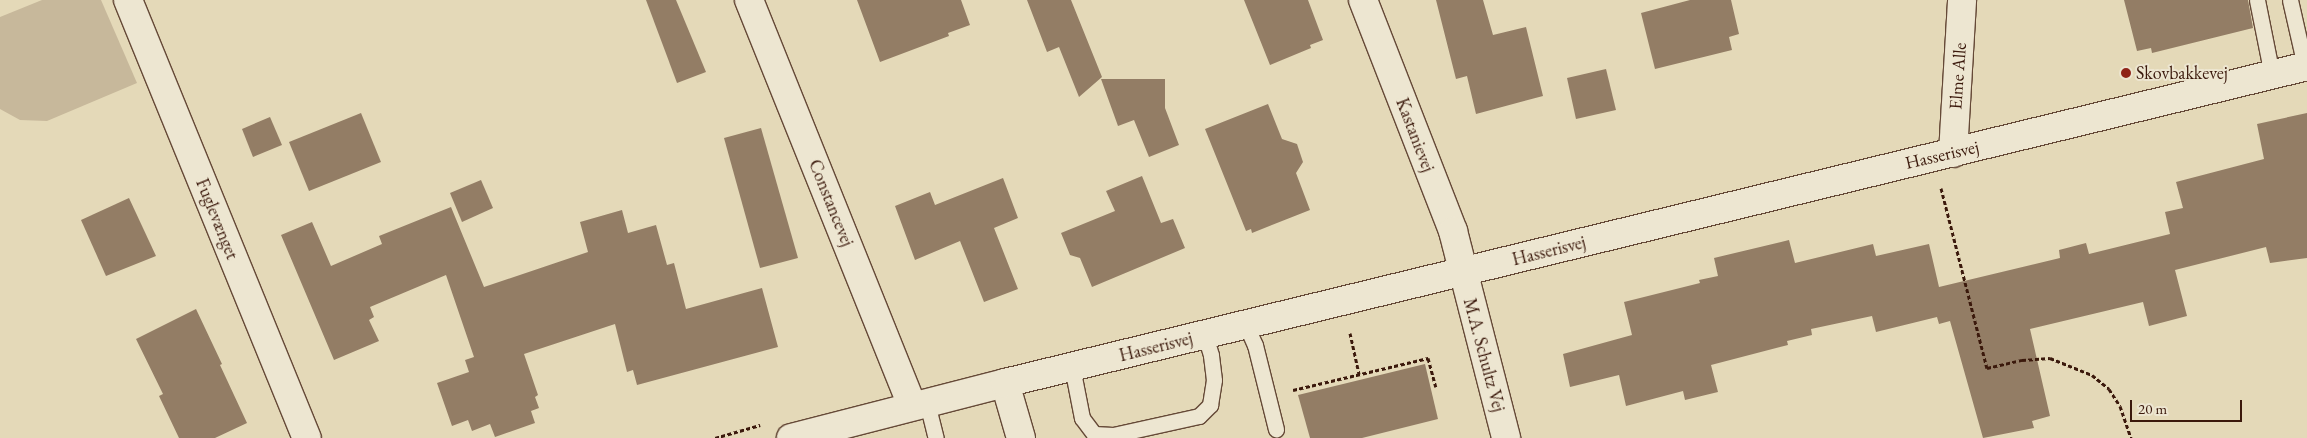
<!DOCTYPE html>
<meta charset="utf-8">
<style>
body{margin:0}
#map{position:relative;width:2307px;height:438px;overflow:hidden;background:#e4d9b8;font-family:"EB Garamond",serif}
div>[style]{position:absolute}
.green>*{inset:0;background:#c7b89b}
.building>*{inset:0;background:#937d65}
.path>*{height:3px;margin-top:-1.5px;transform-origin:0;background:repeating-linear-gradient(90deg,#3b190c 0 4px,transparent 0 6.5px)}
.roads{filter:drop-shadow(1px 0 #654937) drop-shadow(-1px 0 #654937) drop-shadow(0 1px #654937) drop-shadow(0 -1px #654937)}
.service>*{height:15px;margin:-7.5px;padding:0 7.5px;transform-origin:7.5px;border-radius:7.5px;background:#ede6d1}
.minor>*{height:28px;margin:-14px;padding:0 14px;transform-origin:14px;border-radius:14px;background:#ede6d1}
.tertiary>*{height:28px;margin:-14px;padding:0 14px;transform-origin:14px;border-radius:14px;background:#ede6d1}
.dots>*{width:14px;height:14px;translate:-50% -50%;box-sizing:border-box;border:2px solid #ede6d1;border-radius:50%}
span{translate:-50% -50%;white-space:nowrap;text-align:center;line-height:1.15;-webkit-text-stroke:4px #ede6d1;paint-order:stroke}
.poi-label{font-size:18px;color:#3b190c}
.left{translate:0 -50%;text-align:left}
.street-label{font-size:18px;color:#3b190c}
.scale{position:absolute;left:2130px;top:400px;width:112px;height:22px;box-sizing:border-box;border:2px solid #3b190c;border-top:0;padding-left:6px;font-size:15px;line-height:18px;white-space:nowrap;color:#3b190c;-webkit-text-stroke:4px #ede6d1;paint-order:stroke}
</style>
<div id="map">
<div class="green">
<div style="clip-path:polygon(42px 0,101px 0,137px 83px,47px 121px,20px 120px,0 109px,0 17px)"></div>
</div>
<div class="building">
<div style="clip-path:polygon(646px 0,676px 0,706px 72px,677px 83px)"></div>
<div style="clip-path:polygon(857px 0,961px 0,970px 25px,948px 33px,949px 36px,880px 62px)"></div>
<div style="clip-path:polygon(1027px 0,1071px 0,1102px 77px,1079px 97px,1059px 47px,1047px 52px)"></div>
<div style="clip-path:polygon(1244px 0,1308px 0,1323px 40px,1310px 45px,1311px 48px,1270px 65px)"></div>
<div style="clip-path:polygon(1436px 0,1483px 0,1493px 35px,1526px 27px,1543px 96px,1476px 114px,1467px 76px,1456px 79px)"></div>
<div style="clip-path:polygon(1690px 0,1731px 0,1739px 34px,1729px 37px,1732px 50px,1655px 69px,1641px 13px)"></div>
<div style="clip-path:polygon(2124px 0,2248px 0,2253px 28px,2152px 53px,2151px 48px,2137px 51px)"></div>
<div style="clip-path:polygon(1606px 69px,1616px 110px,1576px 119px,1567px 78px)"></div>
<div style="clip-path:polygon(1101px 79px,1165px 79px,1165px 108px,1179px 145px,1149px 157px,1134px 120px,1118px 126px)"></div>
<div style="clip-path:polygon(1268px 104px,1282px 139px,1297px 144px,1303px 162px,1296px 173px,1310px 210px,1252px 233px,1251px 229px,1246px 231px,1205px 129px)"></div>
<div style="clip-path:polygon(361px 113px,381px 162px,309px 191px,289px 142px)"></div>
<div style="clip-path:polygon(2307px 113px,2307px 258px,2270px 263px,2266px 247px,2175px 270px,2187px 316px,2149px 326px,2143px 302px,2030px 329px,2050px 416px,2032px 421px,2034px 428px,1983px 438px,1950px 321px,1939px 324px,1937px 317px,1876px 332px,1872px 316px,1811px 329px,1812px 335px,1787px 341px,1788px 345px,1711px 365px,1718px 392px,1685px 400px,1683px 391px,1626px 406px,1619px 375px,1570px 387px,1563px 354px,1632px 335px,1624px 302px,1700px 283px,1699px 280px,1718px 276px,1714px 258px,1789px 240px,1795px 263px,1873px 244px,1876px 256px,1929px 244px,1939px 287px,2060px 258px,2059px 250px,2086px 243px,2089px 254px,2170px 234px,2165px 212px,2183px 208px,2176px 182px,2264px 159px,2257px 124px)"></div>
<div style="clip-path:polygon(270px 117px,282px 145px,253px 157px,242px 129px)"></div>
<div style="clip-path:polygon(761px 128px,798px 258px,760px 268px,724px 138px)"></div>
<div style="clip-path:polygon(1142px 176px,1161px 223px,1173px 219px,1185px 248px,1092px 287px,1080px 258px,1070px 255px,1061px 233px,1115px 211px,1106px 191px)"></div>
<div style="clip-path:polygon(1003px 178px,1018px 218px,994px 228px,1018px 289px,984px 302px,960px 241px,915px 260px,895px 206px,930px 192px,935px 205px)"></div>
<div style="clip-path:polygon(481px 180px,493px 208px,462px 222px,450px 193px)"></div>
<div style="clip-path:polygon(129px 198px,156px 256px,106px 276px,81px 220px)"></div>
<div style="clip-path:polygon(451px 207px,484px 287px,588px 252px,580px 222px,622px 210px,628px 233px,656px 225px,667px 265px,674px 263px,686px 309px,762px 288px,778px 347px,637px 385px,633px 370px,627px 372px,615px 324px,524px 354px,538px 395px,535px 397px,539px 408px,531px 411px,535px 423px,495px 437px,490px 424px,472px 431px,468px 420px,452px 426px,437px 383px,469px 372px,465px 360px,474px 357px,446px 275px,370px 307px,374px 317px,369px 320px,379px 341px,334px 360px,281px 235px,312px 222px,331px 266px,382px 244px,379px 236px)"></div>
<div style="clip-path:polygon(196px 309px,222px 364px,220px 365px,247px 423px,215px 438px,179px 438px,159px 396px,163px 394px,136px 339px)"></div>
<div style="clip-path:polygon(1425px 364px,1438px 419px,1362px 438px,1310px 438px,1298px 395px)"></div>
</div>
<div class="path">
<div style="left:1941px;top:188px;width:186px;rotate:75.7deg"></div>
<div style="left:1987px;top:368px;width:36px;rotate:-13deg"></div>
<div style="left:2022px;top:360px;width:28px;rotate:-4deg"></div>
<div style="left:2050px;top:358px;width:45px;rotate:22deg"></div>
<div style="left:2092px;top:375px;width:22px;rotate:39deg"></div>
<div style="left:2109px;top:389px;width:20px;rotate:57deg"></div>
<div style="left:2120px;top:406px;width:34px;rotate:71deg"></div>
<div style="left:1350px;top:333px;width:42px;rotate:77.6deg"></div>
<div style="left:1293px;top:390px;width:139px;rotate:-13.3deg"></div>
<div style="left:1428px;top:358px;width:30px;rotate:75deg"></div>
<div style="left:715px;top:438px;width:47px;rotate:-16.1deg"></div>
</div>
<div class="roads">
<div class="service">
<div style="left:2257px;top:0;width:76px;rotate:78.7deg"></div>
<div style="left:2290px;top:0;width:68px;rotate:77.2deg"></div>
<div style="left:1246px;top:325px;width:22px;rotate:66deg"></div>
<div style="left:1255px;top:345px;width:87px;rotate:76deg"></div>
<div style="left:1072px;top:367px;width:52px;rotate:78.9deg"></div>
<div style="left:1082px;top:418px;width:20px;rotate:53deg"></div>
<div style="left:1094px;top:434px;width:19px;rotate:3deg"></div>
<div style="left:1113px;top:435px;width:88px;rotate:-12.5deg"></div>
<div style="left:1199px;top:416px;width:16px;rotate:-45deg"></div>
<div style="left:1210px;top:405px;width:25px;rotate:-81deg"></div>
<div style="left:1214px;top:380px;width:25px;rotate:-97deg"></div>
<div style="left:1211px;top:355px;width:21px;rotate:-107deg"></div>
<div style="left:927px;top:403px;width:36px;rotate:76deg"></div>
</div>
<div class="minor">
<div style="left:128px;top:0;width:473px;rotate:67.8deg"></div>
<div style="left:749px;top:0;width:437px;rotate:68.1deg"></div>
<div style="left:1363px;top:0;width:248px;rotate:68.7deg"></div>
<div style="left:1453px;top:231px;width:214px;rotate:75.6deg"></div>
<div style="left:1953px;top:153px;width:153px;rotate:-86.6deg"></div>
<div style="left:1005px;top:383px;width:57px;rotate:73.8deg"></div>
</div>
<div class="tertiary">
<div style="left:791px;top:438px;width:221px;rotate:-14.4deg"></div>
<div style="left:1005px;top:383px;width:1340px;rotate:-13.68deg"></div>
</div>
</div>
<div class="dots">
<div style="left:2126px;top:73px;background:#8f2418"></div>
</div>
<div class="poi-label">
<span class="left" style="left:2136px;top:73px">Skovbakkevej</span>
</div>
<div class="street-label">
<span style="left:1958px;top:76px;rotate:-86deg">Elme Alle</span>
<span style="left:1415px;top:135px;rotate:69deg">Kastanievej</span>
<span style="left:1942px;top:155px;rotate:-13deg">Hasserisvej</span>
<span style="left:831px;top:203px;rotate:68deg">Constancevej</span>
<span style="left:217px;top:219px;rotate:68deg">Fuglevænget</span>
<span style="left:1549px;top:251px;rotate:-14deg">Hasserisvej</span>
<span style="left:1156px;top:347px;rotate:-14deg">Hasserisvej</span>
<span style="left:1484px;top:355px;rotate:75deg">M.A. Schultz Vej</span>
</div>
<div class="scale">20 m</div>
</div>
